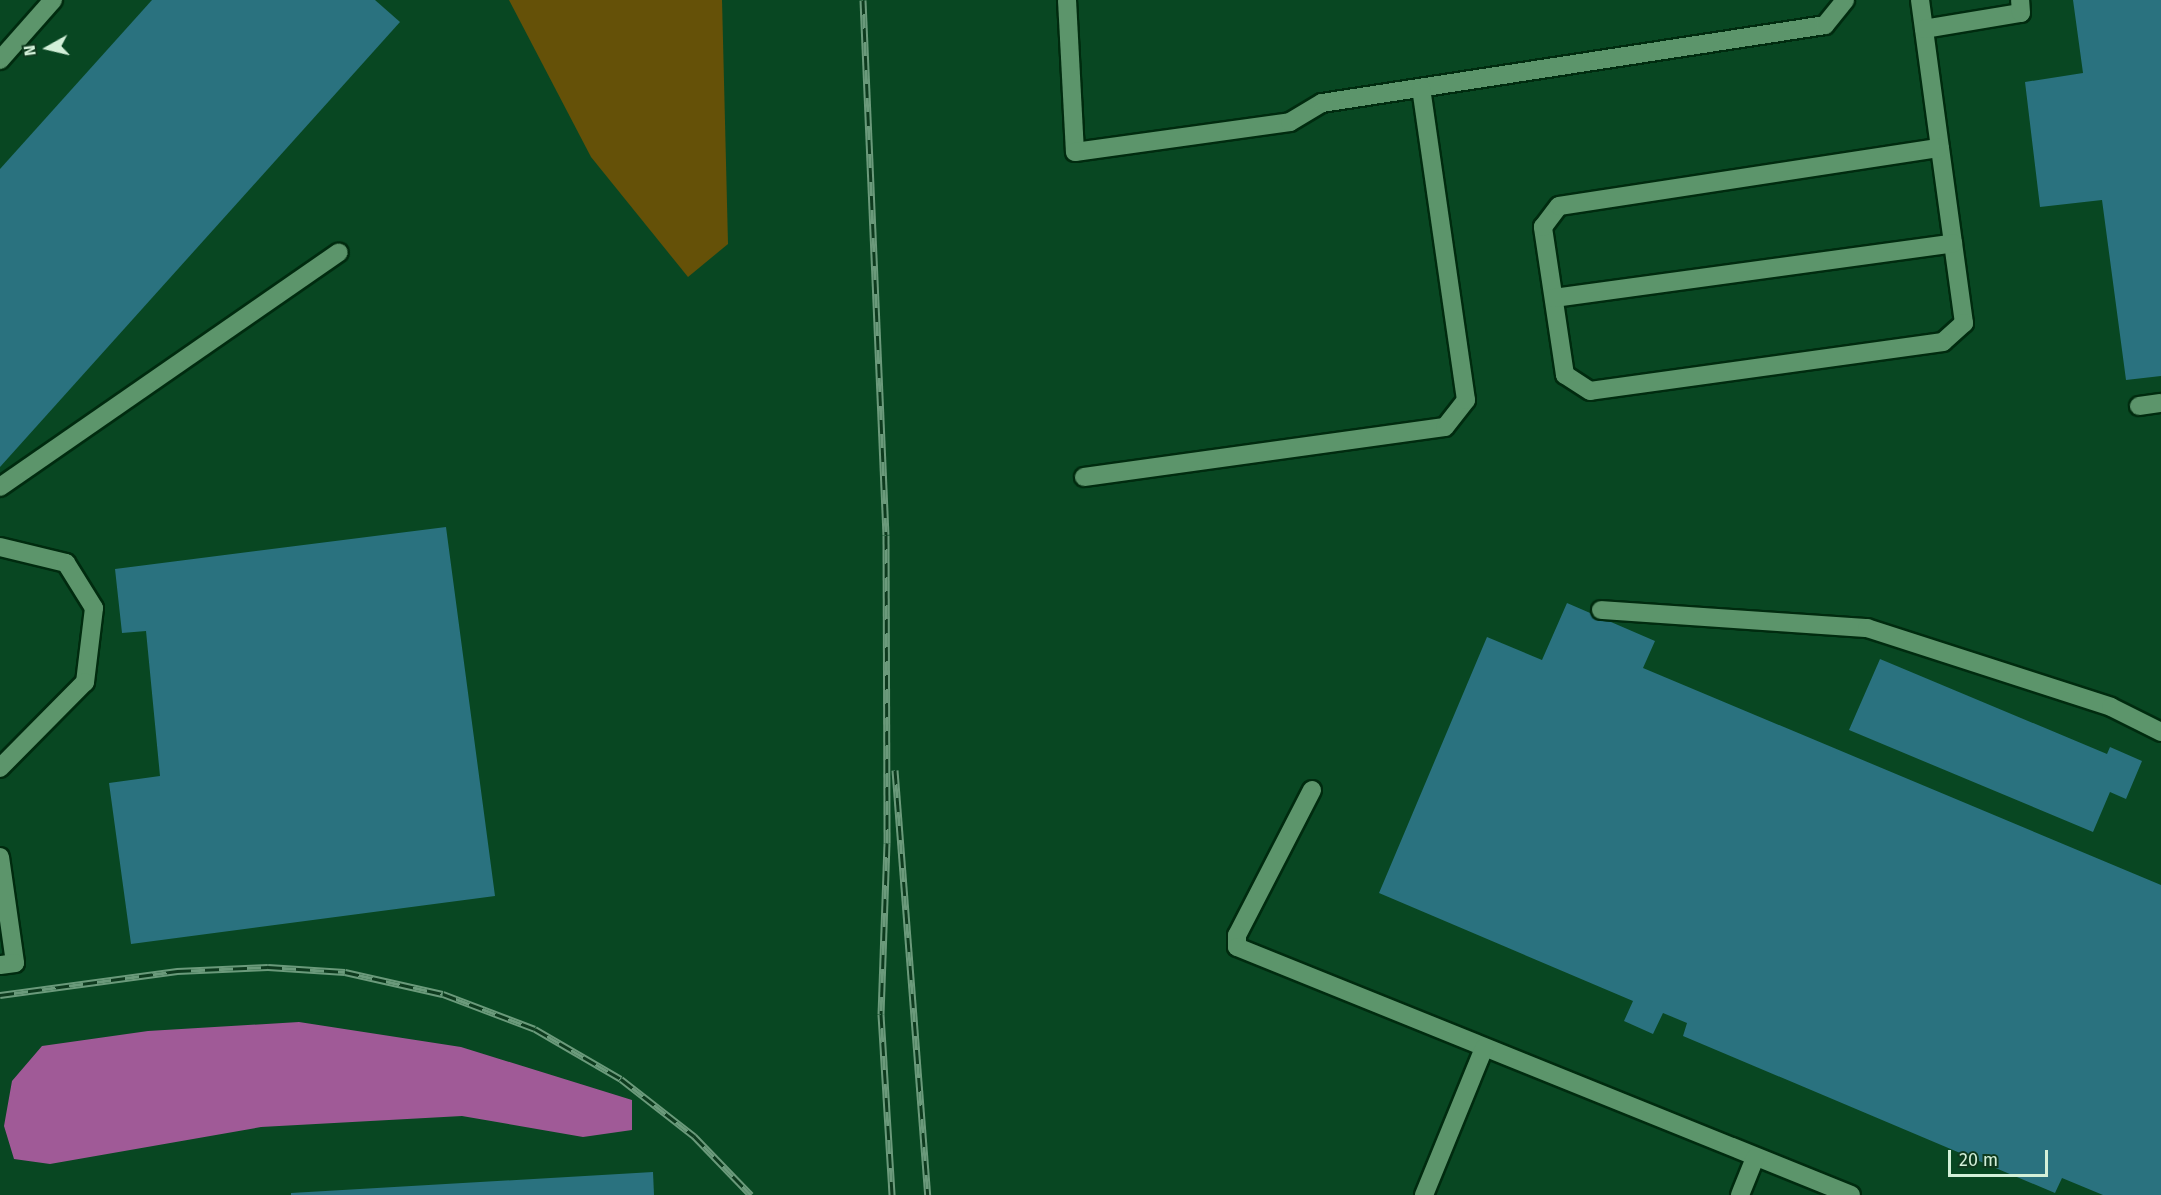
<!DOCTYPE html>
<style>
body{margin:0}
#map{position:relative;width:2161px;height:1195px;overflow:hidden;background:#084722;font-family:"Fira Sans",sans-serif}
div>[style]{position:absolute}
.green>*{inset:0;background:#655108}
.water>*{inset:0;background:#a05a97}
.building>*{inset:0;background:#2a727f}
.roads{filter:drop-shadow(2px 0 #002b0f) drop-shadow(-2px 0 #002b0f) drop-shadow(0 2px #002b0f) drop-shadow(0 -2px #002b0f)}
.minor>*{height:18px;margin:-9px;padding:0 9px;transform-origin:9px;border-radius:9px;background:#5c956b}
.rail>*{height:7px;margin-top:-3.5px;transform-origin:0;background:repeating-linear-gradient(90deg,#0e3a1e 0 14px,#6b9a7b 0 28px);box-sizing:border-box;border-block:2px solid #6b9a7b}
span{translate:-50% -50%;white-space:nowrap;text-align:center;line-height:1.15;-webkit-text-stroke:5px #0e3a1e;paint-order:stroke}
.north{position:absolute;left:18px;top:18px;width:60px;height:60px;-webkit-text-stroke:4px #0e3a1e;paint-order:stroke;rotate:262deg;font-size:16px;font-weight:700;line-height:24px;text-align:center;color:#d3f0d9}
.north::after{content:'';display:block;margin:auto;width:21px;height:27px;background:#d3f0d9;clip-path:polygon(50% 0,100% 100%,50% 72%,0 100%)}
.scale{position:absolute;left:1948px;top:1150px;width:100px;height:27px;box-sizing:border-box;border:3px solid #d3f0d9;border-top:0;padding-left:8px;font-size:18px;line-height:21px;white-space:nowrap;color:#d3f0d9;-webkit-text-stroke:4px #0e3a1e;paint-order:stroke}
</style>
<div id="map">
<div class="green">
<div style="clip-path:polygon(509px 0,722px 0,728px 244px,688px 277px,591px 157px)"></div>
</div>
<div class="water">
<div style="clip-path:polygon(299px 1022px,461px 1047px,632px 1100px,632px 1130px,583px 1137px,462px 1116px,261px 1127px,50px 1164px,14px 1159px,4px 1126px,12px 1081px,42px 1046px,148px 1031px)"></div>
</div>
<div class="building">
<div style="clip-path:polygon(152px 0,375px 0,400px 22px,0 467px,0 169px)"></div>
<div style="clip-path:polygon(2073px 0,2161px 0,2161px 376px,2126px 380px,2102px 200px,2040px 207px,2025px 82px,2083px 73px)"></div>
<div style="clip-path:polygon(446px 527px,495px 896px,131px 944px,109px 783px,160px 776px,146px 631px,122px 633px,115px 569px)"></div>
<div style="clip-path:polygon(1567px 603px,1655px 641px,1643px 668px,2161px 885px,2161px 1195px,2103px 1195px,2062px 1178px,2055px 1193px,1683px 1036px,1687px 1023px,1663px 1013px,1653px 1034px,1624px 1021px,1633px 1001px,1379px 893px,1487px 637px,1542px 660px)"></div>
<div style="clip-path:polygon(1880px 659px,2107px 754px,2110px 747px,2142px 761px,2126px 799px,2110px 792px,2093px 832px,1849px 730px)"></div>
<div style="clip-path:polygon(653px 1172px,654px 1195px,291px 1195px,291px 1193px)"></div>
</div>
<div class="roads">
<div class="minor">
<div style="left:1067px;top:0;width:152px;rotate:87deg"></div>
<div style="left:1075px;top:152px;width:217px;rotate:-7.9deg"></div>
<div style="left:1290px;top:122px;width:37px;rotate:-31deg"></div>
<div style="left:1322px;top:103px;width:509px;rotate:-8.81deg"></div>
<div style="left:1825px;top:25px;width:32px;rotate:-51deg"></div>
<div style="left:1920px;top:0;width:149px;rotate:82.3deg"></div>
<div style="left:1940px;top:148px;width:177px;rotate:82.2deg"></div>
<div style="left:1964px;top:323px;width:28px;rotate:138deg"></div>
<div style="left:1943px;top:342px;width:356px;rotate:172.1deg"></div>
<div style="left:1590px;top:391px;width:30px;rotate:-147deg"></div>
<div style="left:1565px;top:375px;width:150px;rotate:-98.5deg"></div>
<div style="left:1543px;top:227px;width:26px;rotate:-53deg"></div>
<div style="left:1559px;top:206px;width:385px;rotate:-8.7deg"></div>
<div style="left:1924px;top:29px;width:98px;rotate:-9.4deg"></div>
<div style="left:2021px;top:13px;width:13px;rotate:-94deg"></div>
<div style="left:0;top:60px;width:80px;rotate:-48.5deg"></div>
<div style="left:1554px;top:298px;width:403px;rotate:-7.8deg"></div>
<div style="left:2139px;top:406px;width:22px;rotate:-8deg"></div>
<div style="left:1084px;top:477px;width:364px;rotate:-7.9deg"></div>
<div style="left:1445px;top:427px;width:34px;rotate:-52deg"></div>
<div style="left:1466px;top:400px;width:315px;rotate:-98.2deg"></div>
<div style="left:0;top:487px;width:412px;rotate:-34.7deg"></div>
<div style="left:0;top:547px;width:68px;rotate:13.6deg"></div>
<div style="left:66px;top:563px;width:53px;rotate:58.1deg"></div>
<div style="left:94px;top:608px;width:75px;rotate:96.9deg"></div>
<div style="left:85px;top:682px;width:121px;rotate:134.7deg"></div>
<div style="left:1601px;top:610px;width:267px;rotate:3.9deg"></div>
<div style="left:1867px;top:628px;width:256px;rotate:17.9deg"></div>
<div style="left:2111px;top:707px;width:56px;rotate:26.6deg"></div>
<div style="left:1312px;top:790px;width:163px;rotate:117.3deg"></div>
<div style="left:1237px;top:935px;width:12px;rotate:90deg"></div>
<div style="left:1237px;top:947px;width:662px;rotate:21.99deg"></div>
<div style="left:0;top:857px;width:107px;rotate:81.9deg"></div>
<div style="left:15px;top:963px;width:15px;rotate:172deg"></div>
<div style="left:1424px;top:1195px;width:159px;rotate:-67.8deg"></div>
<div style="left:1740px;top:1195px;width:40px;rotate:-68deg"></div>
</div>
</div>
<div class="rail">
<div style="left:863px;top:0;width:535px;rotate:87.54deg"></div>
<div style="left:886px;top:535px;width:308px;rotate:89.8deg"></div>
<div style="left:887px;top:843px;width:171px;rotate:92deg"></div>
<div style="left:881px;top:1014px;width:181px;rotate:86.5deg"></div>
<div style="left:895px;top:770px;width:426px;rotate:85.6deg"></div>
<div style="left:0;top:995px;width:179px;rotate:-7.7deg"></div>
<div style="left:177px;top:971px;width:91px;rotate:-2.5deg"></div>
<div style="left:268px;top:967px;width:77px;rotate:3.7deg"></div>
<div style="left:345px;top:972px;width:100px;rotate:12.7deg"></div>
<div style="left:443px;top:994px;width:98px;rotate:20.8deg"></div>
<div style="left:535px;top:1029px;width:99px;rotate:30.2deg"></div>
<div style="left:621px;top:1079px;width:93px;rotate:38deg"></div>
<div style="left:694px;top:1136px;width:82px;rotate:46deg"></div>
</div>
<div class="north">N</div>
<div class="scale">20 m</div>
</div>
